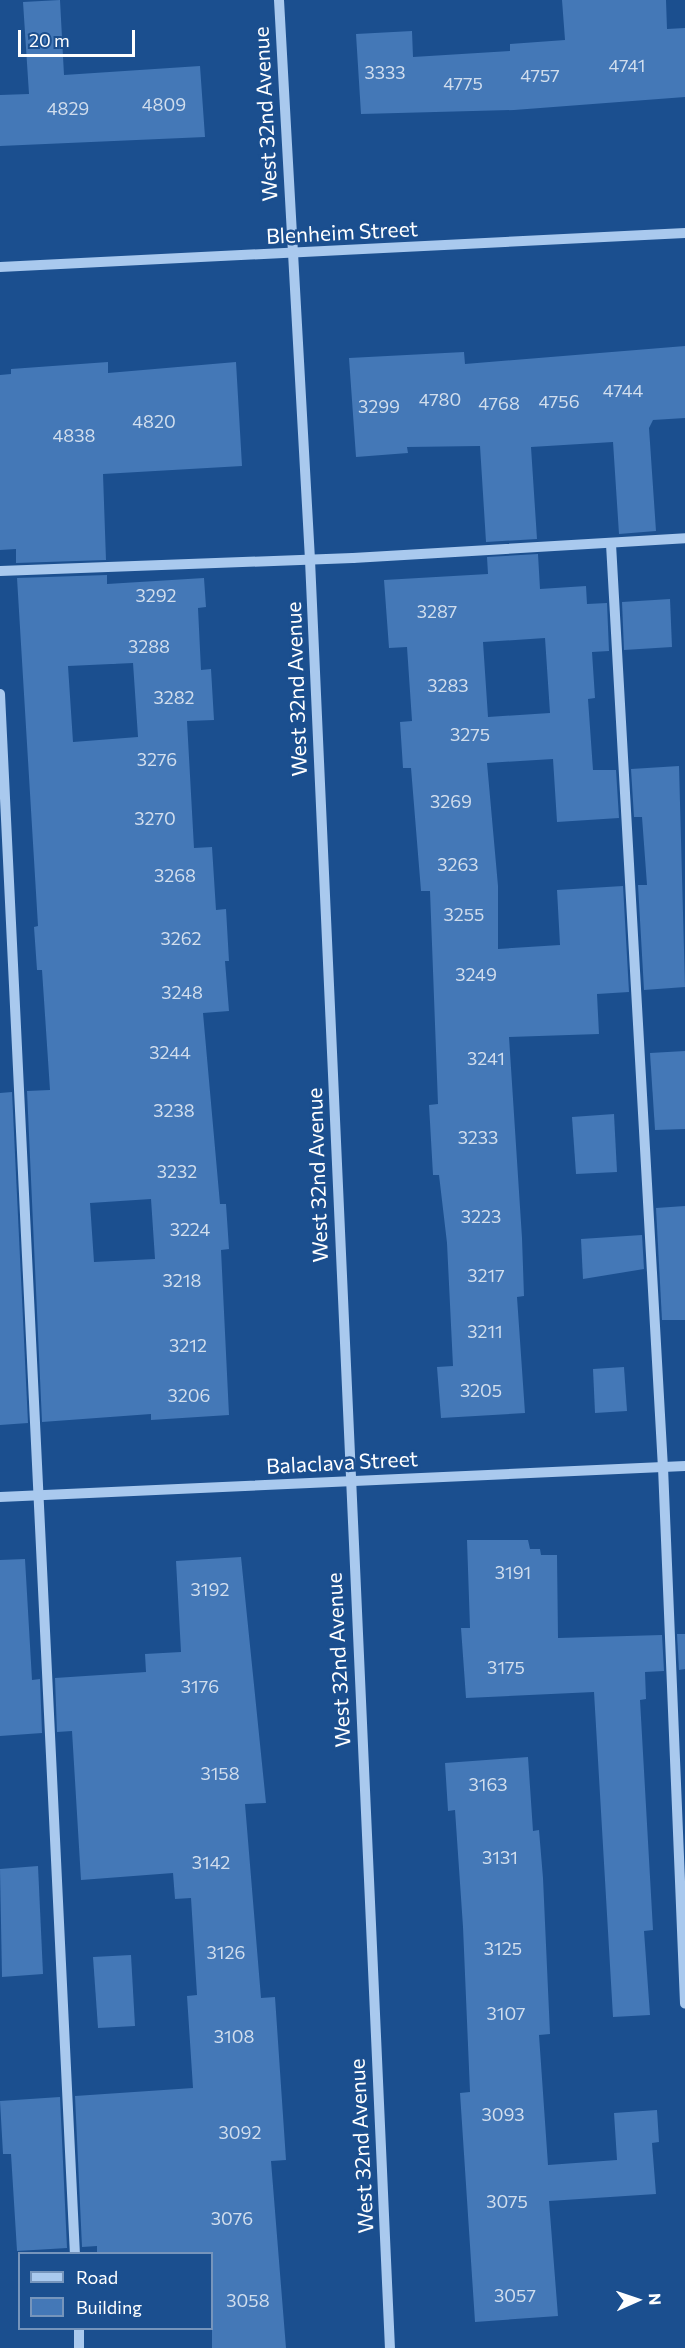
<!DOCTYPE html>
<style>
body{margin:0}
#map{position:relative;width:685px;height:2348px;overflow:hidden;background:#1b4f8f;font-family:Commissioner,sans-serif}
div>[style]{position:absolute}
.building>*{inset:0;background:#4478b7}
.minor>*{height:10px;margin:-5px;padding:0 5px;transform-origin:5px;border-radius:5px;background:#a9c9ee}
span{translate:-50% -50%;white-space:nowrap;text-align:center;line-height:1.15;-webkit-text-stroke:5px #1b4f8f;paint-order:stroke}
.number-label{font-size:18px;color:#d0dded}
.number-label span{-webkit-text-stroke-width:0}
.street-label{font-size:21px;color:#fff}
.legend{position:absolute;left:18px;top:2252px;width:195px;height:78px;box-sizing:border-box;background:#1b4f8f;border:2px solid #7695bc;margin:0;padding:8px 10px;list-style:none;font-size:18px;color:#fff}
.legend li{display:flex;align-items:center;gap:12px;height:30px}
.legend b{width:30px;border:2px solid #7695bc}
.north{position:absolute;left:607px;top:2270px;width:60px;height:60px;-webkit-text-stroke:4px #1b4f8f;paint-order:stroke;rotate:87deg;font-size:16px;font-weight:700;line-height:24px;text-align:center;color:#fff}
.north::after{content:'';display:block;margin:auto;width:21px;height:27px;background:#fff;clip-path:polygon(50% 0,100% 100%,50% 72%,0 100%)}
.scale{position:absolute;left:18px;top:30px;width:117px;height:27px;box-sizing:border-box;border:3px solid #fff;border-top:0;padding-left:8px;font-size:18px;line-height:21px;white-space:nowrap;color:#fff;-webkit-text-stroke:4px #1b4f8f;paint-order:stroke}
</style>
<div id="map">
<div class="building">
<div style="clip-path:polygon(60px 0,64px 75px,200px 66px,205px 137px,0 146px,0 95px,29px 94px,23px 2px)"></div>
<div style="clip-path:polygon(562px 0,666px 0,667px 29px,685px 28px,685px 97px,514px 110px,361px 114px,356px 34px,412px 31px,413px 57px,510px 51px,510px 44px,565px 40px)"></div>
<div style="clip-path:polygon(685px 346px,685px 418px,653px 420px,649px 428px,656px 531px,619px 534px,613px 442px,531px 447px,537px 539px,486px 542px,480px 446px,407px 447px,408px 453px,356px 457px,349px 358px,464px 352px,465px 364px)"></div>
<div style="clip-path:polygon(108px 362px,108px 373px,236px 362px,242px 466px,103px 474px,106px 560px,16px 563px,16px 549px,0 550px,0 375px,11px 374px,11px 369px)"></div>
<div style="clip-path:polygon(evenodd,538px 554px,540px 589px,586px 586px,587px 604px,607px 603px,609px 651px,592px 652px,595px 698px,588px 699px,593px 770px,616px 770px,619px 818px,557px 822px,553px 759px,487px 763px,498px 886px,498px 949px,560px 945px,557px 890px,623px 886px,629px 992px,597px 994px,599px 1034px,509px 1037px,522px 1238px,524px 1296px,517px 1297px,525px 1413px,441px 1418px,437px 1367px,453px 1366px,447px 1243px,439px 1175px,433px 1175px,429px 1105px,438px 1104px,430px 891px,421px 891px,411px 768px,403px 768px,400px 722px,412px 721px,407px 647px,389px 648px,384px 580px,488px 574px,487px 557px,538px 554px,545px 638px,550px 713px,488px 717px,483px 642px,545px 638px)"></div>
<div style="clip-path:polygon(evenodd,107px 575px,107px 584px,204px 578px,206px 607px,198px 608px,201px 670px,211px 669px,214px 720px,187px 721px,194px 848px,212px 847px,216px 910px,226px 909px,229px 961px,225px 961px,229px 1011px,203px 1013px,220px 1204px,226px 1204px,229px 1249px,221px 1250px,229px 1415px,151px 1420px,151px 1414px,42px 1422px,27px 1091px,50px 1090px,42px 970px,37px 970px,34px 927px,38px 926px,17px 578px,107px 575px,133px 663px,138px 737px,73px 742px,68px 666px,133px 663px,107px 575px,151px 1199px,155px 1259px,94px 1262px,90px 1203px,151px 1199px)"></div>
<div style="clip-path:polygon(670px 599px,672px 647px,624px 650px,622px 602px)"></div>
<div style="clip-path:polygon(679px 766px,685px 987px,644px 990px,638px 885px,647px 885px,642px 817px,634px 817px,631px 769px)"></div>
<div style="clip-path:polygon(685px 1051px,685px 1129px,655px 1130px,650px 1053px)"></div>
<div style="clip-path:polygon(12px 1092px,28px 1423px,0 1425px,0 1093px)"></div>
<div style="clip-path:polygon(614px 1114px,617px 1172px,576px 1174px,572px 1117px)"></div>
<div style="clip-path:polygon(685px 1206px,685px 1320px,662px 1320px,656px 1208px)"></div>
<div style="clip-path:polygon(642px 1235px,644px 1269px,583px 1279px,581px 1239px)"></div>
<div style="clip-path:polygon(624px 1367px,627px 1411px,595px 1413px,593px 1369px)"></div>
<div style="clip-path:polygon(467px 1540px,528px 1540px,530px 1549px,540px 1549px,541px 1555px,557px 1555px,558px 1638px,662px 1635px,664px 1671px,645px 1672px,646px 1699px,640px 1700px,653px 1930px,644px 1931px,650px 2015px,613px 2017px,594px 1692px,466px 1698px,461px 1628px,470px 1628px)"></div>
<div style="clip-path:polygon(241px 1557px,266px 1803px,245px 1804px,261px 1998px,275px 1997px,286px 2160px,271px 2161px,286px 2348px,212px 2348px,212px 2253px,97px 2253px,97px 2246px,82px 2247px,75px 2096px,193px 2088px,187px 1996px,197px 1995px,191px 1898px,175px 1899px,173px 1873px,81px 1880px,72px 1731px,57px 1732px,55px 1678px,146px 1672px,145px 1654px,181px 1652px,176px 1561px)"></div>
<div style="clip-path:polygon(25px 1559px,32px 1680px,40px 1679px,42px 1733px,0 1736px,0 1560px)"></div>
<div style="clip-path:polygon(677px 1634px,685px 1634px,685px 1669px,679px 1670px)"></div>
<div style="clip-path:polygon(528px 1757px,533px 1831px,539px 1830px,543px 1878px,550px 2034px,539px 2035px,548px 2165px,617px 2160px,614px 2113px,657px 2110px,659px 2142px,652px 2143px,656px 2194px,549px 2201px,558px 2316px,475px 2322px,460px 2093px,470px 2092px,463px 1927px,455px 1810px,448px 1811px,445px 1763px)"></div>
<div style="clip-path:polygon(38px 1866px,43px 1974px,2px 1977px,0 1869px)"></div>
<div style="clip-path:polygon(131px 1955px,135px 2026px,98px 2028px,93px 1957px)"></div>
<div style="clip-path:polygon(60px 2097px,67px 2248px,17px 2251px,11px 2154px,3px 2154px,0 2101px)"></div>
</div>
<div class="minor">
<div style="left:279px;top:0;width:561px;rotate:86.83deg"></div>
<div style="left:310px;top:560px;width:1790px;rotate:87.44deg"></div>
<div style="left:0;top:267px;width:686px;rotate:-2.84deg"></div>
<div style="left:611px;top:544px;width:924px;rotate:86.78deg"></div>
<div style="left:663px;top:1467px;width:537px;rotate:87.65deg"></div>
<div style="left:0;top:571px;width:353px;rotate:-2.1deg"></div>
<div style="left:353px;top:558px;width:333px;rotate:-3.4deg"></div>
<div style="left:0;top:694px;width:1562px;rotate:87.25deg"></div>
<div style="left:0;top:1497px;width:686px;rotate:-2.59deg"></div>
<div style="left:79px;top:2328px;width:20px;rotate:90deg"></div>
</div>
<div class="number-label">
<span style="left:627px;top:65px">4741</span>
<span style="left:385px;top:72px">3333</span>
<span style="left:540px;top:75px">4757</span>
<span style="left:463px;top:83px">4775</span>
<span style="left:164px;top:104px">4809</span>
<span style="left:68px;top:108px">4829</span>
<span style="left:623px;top:390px">4744</span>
<span style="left:440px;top:399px">4780</span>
<span style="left:559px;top:401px">4756</span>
<span style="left:499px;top:403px">4768</span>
<span style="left:379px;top:406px">3299</span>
<span style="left:154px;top:421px">4820</span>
<span style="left:74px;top:435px">4838</span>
<span style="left:156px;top:595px">3292</span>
<span style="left:437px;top:611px">3287</span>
<span style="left:149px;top:646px">3288</span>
<span style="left:448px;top:685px">3283</span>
<span style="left:174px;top:697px">3282</span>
<span style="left:470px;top:734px">3275</span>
<span style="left:157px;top:759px">3276</span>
<span style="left:451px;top:801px">3269</span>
<span style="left:155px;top:818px">3270</span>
<span style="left:458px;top:864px">3263</span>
<span style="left:175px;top:875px">3268</span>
<span style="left:464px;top:914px">3255</span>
<span style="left:181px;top:938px">3262</span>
<span style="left:476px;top:974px">3249</span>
<span style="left:182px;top:992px">3248</span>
<span style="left:170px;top:1052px">3244</span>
<span style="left:486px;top:1058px">3241</span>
<span style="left:174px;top:1110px">3238</span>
<span style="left:478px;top:1137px">3233</span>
<span style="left:177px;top:1171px">3232</span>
<span style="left:481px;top:1216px">3223</span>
<span style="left:190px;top:1229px">3224</span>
<span style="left:486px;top:1275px">3217</span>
<span style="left:182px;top:1280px">3218</span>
<span style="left:485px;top:1331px">3211</span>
<span style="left:188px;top:1345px">3212</span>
<span style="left:481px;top:1390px">3205</span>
<span style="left:189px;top:1395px">3206</span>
<span style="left:513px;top:1572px">3191</span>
<span style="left:210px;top:1589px">3192</span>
<span style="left:506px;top:1667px">3175</span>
<span style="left:200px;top:1686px">3176</span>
<span style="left:220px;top:1773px">3158</span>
<span style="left:488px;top:1784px">3163</span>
<span style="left:500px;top:1857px">3131</span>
<span style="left:211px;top:1862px">3142</span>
<span style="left:503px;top:1948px">3125</span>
<span style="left:226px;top:1952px">3126</span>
<span style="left:506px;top:2013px">3107</span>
<span style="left:234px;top:2036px">3108</span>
<span style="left:503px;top:2114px">3093</span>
<span style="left:240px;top:2132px">3092</span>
<span style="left:507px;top:2201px">3075</span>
<span style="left:232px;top:2218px">3076</span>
<span style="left:515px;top:2295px">3057</span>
<span style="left:248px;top:2300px">3058</span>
</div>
<div class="street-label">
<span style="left:265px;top:114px;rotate:-93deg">West 32nd Avenue</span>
<span style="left:342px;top:232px;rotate:-3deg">Blenheim Street</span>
<span style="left:296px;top:689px;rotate:-92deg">West 32nd Avenue</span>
<span style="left:317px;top:1175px;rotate:-92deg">West 32nd Avenue</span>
<span style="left:342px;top:1462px;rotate:-3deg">Balaclava Street</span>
<span style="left:338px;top:1660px;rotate:-93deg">West 32nd Avenue</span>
<span style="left:361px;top:2146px;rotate:-93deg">West 32nd Avenue</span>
</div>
<ul class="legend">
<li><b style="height:8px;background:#a9c9ee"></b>Road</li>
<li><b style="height:16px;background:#4478b7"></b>Building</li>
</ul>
<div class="north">N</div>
<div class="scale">20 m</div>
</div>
